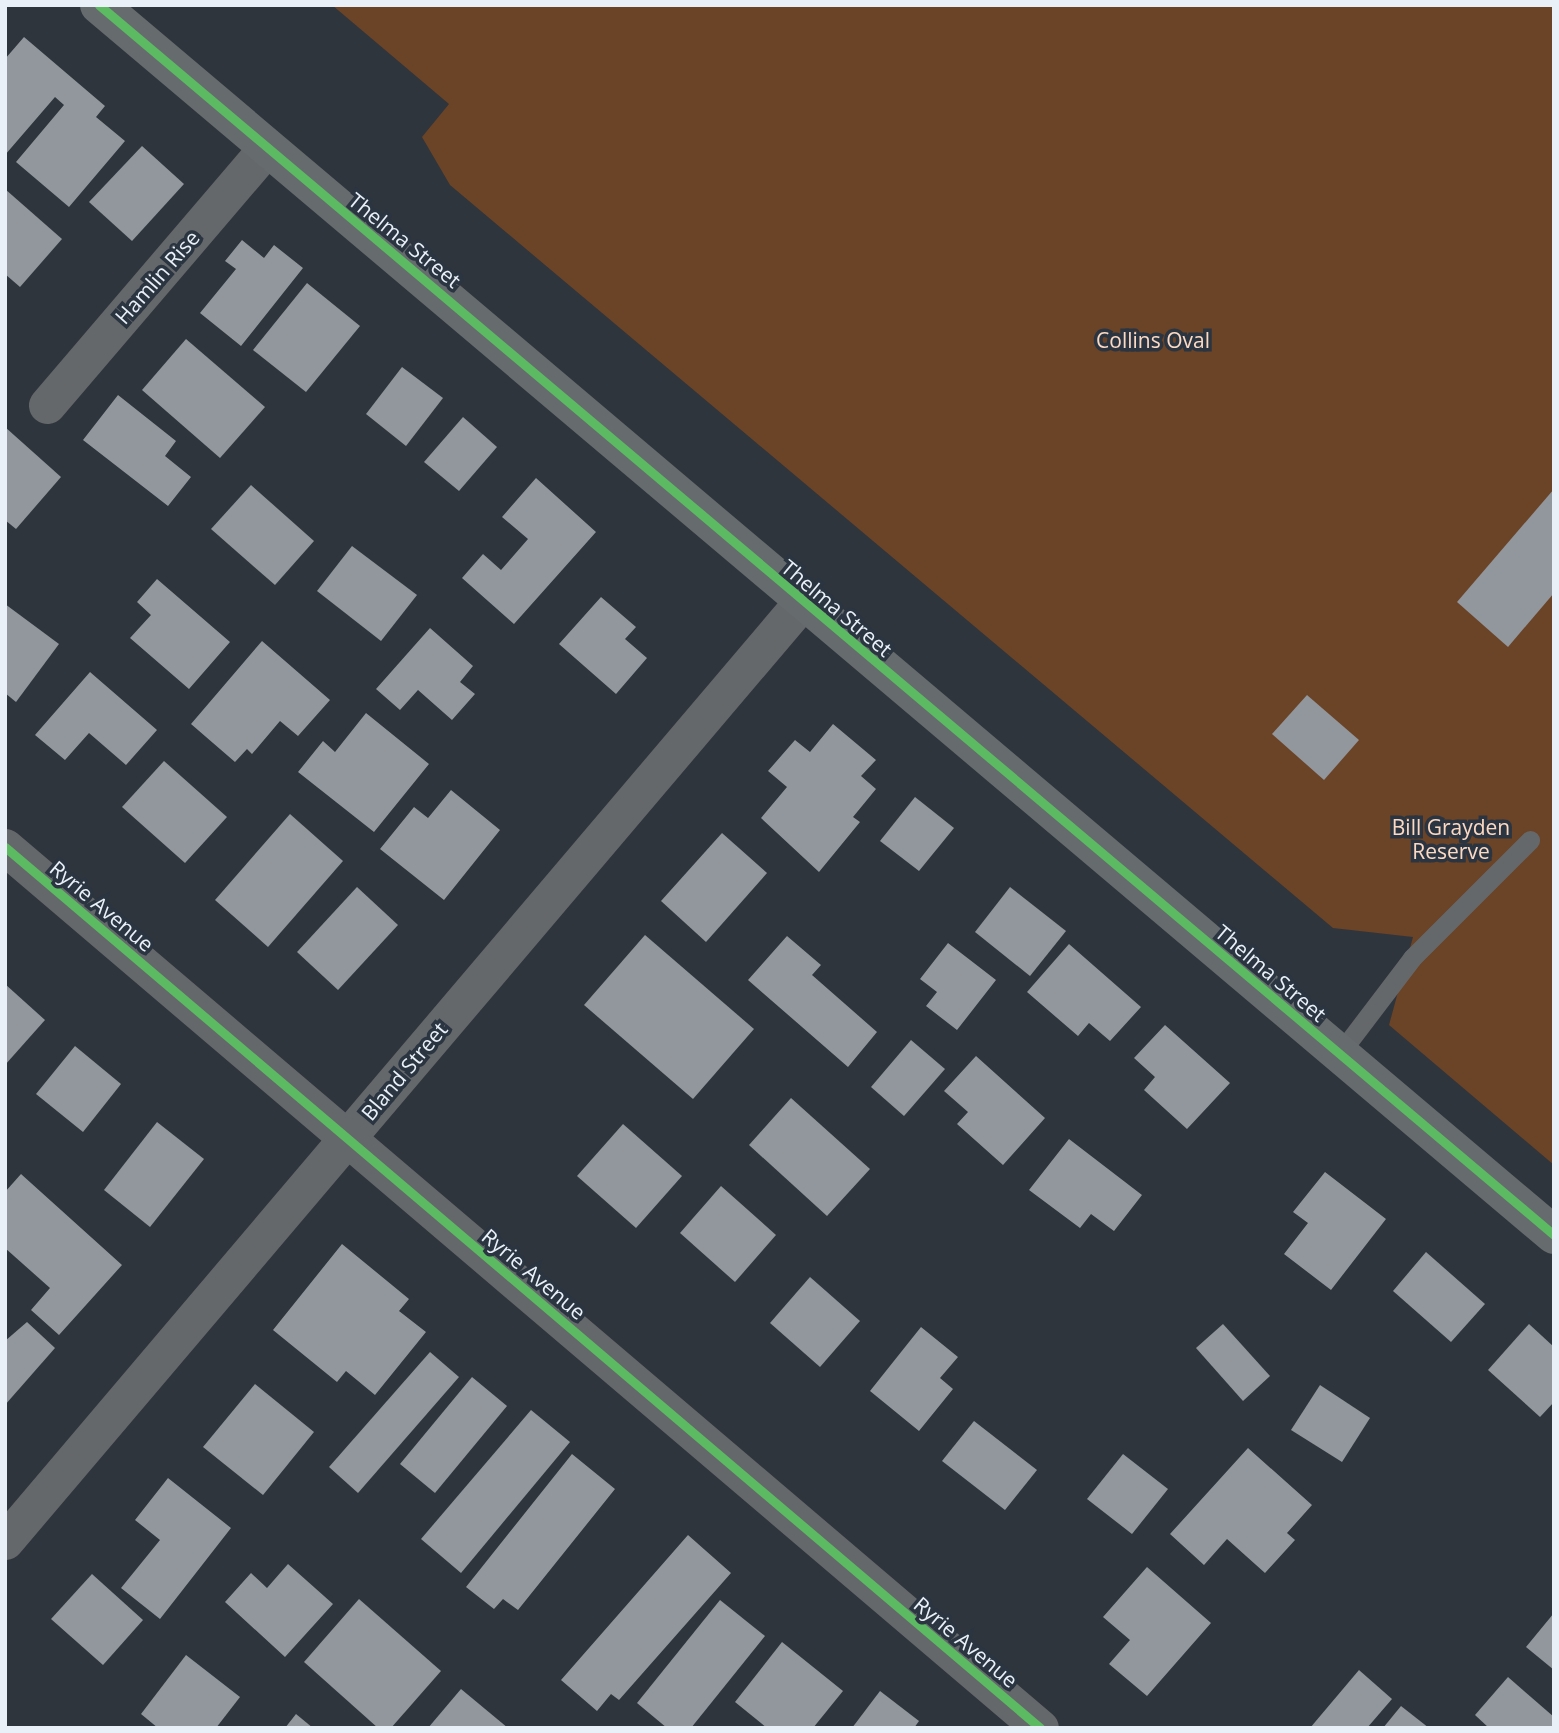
<!DOCTYPE html>
<style>
body{margin:0}
#map{position:relative;width:1559px;height:1733px;overflow:hidden;background:#2f353c;font-family:"Open Sans",sans-serif}
div>[style]{position:absolute}
.green>*{inset:0;background:#6b4326}
.building>*{inset:0;background:#91979d}
.lane>*{height:19px;margin:-9.5px;padding:0 9.5px;transform-origin:9.5px;border-radius:9.5px;background:#65686b}
.street>*{height:37px;margin:-18.5px;padding:0 18.5px;transform-origin:18.5px;border-radius:18.5px;background:#65686b}
.secondary>*{height:38px;margin:-19px;padding:0 19px;transform-origin:19px;border-radius:19px;background:#666b6e}
.cycleway>*{height:9px;margin:-4.5px;padding:0 4.5px;transform-origin:4.5px;border-radius:4.5px;background:#5cba63}
span{translate:-50% -50%;white-space:nowrap;text-align:center;line-height:1.15;-webkit-text-stroke:7px #2a3541;paint-order:stroke}
.street-label{font-size:21px;color:#e9f0f8}
.park-label{font-size:21px;color:#fcd9c3}
.frame{position:absolute;inset:0;border:7px solid #e9f0f8;pointer-events:none}
</style>
<div id="map">
<div class="green">
<div style="clip-path:polygon(332px 5px,1554px 5px,1554px 1165px,1389px 1025px,1413px 937px,1333px 928px,450px 185px,422px 137px,449px 104px)"></div>
</div>
<div class="building">
<div style="clip-path:polygon(24px 37px,105px 106px,96px 117px,125px 141px,69px 207px,16px 162px,64px 105px,55px 97px,5px 155px,5px 59px)"></div>
<div style="clip-path:polygon(142px 146px,184px 184px,132px 241px,89px 202px)"></div>
<div style="clip-path:polygon(5px 189px,62px 239px,20px 287px,5px 274px)"></div>
<div style="clip-path:polygon(242px 240px,264px 258px,274px 245px,303px 268px,241px 346px,200px 313px,236px 269px,225px 261px)"></div>
<div style="clip-path:polygon(307px 283px,360px 326px,306px 392px,253px 350px)"></div>
<div style="clip-path:polygon(186px 339px,265px 407px,220px 458px,142px 390px)"></div>
<div style="clip-path:polygon(402px 367px,443px 398px,406px 446px,366px 414px)"></div>
<div style="clip-path:polygon(118px 395px,176px 441px,165px 456px,191px 477px,168px 506px,83px 440px)"></div>
<div style="clip-path:polygon(463px 417px,497px 447px,459px 491px,424px 462px)"></div>
<div style="clip-path:polygon(5px 427px,61px 477px,16px 529px,5px 520px)"></div>
<div style="clip-path:polygon(536px 478px,596px 532px,514px 624px,462px 578px,483px 554px,501px 570px,528px 539px,502px 517px)"></div>
<div style="clip-path:polygon(251px 485px,314px 541px,275px 585px,211px 529px)"></div>
<div style="clip-path:polygon(1554px 489px,1554px 593px,1508px 647px,1457px 602px)"></div>
<div style="clip-path:polygon(352px 546px,417px 595px,381px 641px,317px 591px)"></div>
<div style="clip-path:polygon(157px 579px,230px 642px,189px 689px,130px 638px,151px 615px,137px 602px)"></div>
<div style="clip-path:polygon(601px 597px,636px 627px,625px 639px,647px 658px,616px 694px,559px 644px)"></div>
<div style="clip-path:polygon(5px 604px,59px 644px,16px 702px,5px 693px)"></div>
<div style="clip-path:polygon(430px 628px,473px 666px,460px 682px,475px 694px,452px 720px,418px 690px,400px 710px,376px 689px)"></div>
<div style="clip-path:polygon(262px 641px,330px 700px,298px 736px,280px 721px,252px 754px,247px 749px,235px 762px,191px 724px)"></div>
<div style="clip-path:polygon(90px 672px,157px 730px,126px 765px,89px 733px,65px 760px,35px 735px)"></div>
<div style="clip-path:polygon(1307px 695px,1359px 740px,1324px 780px,1272px 734px)"></div>
<div style="clip-path:polygon(366px 713px,429px 764px,374px 832px,298px 772px,323px 741px,335px 752px)"></div>
<div style="clip-path:polygon(833px 724px,876px 760px,861px 776px,876px 789px,853px 817px,860px 822px,819px 872px,761px 818px,787px 787px,768px 771px,795px 740px,810px 752px)"></div>
<div style="clip-path:polygon(164px 761px,227px 817px,185px 863px,122px 807px)"></div>
<div style="clip-path:polygon(451px 790px,500px 830px,444px 900px,380px 849px,414px 807px,428px 818px)"></div>
<div style="clip-path:polygon(915px 797px,954px 828px,919px 871px,880px 841px)"></div>
<div style="clip-path:polygon(290px 814px,343px 861px,268px 947px,215px 900px)"></div>
<div style="clip-path:polygon(722px 833px,767px 873px,706px 942px,661px 901px)"></div>
<div style="clip-path:polygon(357px 887px,398px 925px,338px 990px,297px 952px)"></div>
<div style="clip-path:polygon(1010px 887px,1066px 931px,1030px 976px,975px 932px)"></div>
<div style="clip-path:polygon(645px 935px,754px 1029px,693px 1099px,584px 1005px)"></div>
<div style="clip-path:polygon(787px 936px,821px 965px,812px 975px,877px 1032px,848px 1067px,748px 980px)"></div>
<div style="clip-path:polygon(948px 943px,996px 980px,957px 1030px,926px 1006px,937px 992px,920px 979px)"></div>
<div style="clip-path:polygon(1069px 944px,1141px 1007px,1110px 1041px,1089px 1023px,1078px 1036px,1027px 992px)"></div>
<div style="clip-path:polygon(5px 984px,45px 1020px,5px 1065px)"></div>
<div style="clip-path:polygon(1165px 1025px,1230px 1083px,1187px 1129px,1144px 1090px,1155px 1077px,1134px 1058px)"></div>
<div style="clip-path:polygon(911px 1040px,945px 1069px,904px 1116px,871px 1087px)"></div>
<div style="clip-path:polygon(75px 1046px,121px 1084px,83px 1132px,36px 1094px)"></div>
<div style="clip-path:polygon(976px 1056px,1045px 1118px,1003px 1165px,957px 1124px,968px 1112px,944px 1091px)"></div>
<div style="clip-path:polygon(791px 1098px,870px 1169px,827px 1216px,749px 1145px)"></div>
<div style="clip-path:polygon(157px 1122px,204px 1159px,150px 1227px,104px 1190px)"></div>
<div style="clip-path:polygon(623px 1124px,682px 1176px,636px 1228px,577px 1176px)"></div>
<div style="clip-path:polygon(1069px 1139px,1142px 1195px,1114px 1231px,1091px 1214px,1080px 1228px,1029px 1190px)"></div>
<div style="clip-path:polygon(1325px 1172px,1386px 1219px,1331px 1290px,1284px 1254px,1308px 1223px,1293px 1212px)"></div>
<div style="clip-path:polygon(21px 1174px,122px 1265px,59px 1335px,31px 1310px,50px 1288px,5px 1248px,5px 1192px)"></div>
<div style="clip-path:polygon(721px 1186px,776px 1235px,735px 1282px,680px 1233px)"></div>
<div style="clip-path:polygon(342px 1244px,409px 1299px,399px 1311px,426px 1332px,375px 1395px,346px 1371px,337px 1382px,273px 1330px)"></div>
<div style="clip-path:polygon(1426px 1252px,1485px 1304px,1451px 1342px,1393px 1291px)"></div>
<div style="clip-path:polygon(810px 1277px,860px 1321px,820px 1367px,770px 1323px)"></div>
<div style="clip-path:polygon(27px 1322px,55px 1348px,5px 1405px,5px 1341px)"></div>
<div style="clip-path:polygon(1223px 1324px,1270px 1376px,1243px 1401px,1196px 1348px)"></div>
<div style="clip-path:polygon(1529px 1324px,1554px 1347px,1554px 1402px,1540px 1417px,1488px 1370px)"></div>
<div style="clip-path:polygon(921px 1327px,958px 1357px,940px 1378px,953px 1389px,919px 1431px,870px 1391px)"></div>
<div style="clip-path:polygon(430px 1352px,459px 1377px,358px 1493px,329px 1467px)"></div>
<div style="clip-path:polygon(472px 1377px,507px 1406px,435px 1493px,400px 1464px)"></div>
<div style="clip-path:polygon(255px 1384px,314px 1432px,263px 1495px,203px 1447px)"></div>
<div style="clip-path:polygon(1320px 1385px,1370px 1418px,1342px 1462px,1291px 1430px)"></div>
<div style="clip-path:polygon(531px 1410px,570px 1442px,461px 1573px,421px 1539px)"></div>
<div style="clip-path:polygon(974px 1421px,1037px 1470px,1005px 1510px,942px 1461px)"></div>
<div style="clip-path:polygon(1248px 1448px,1312px 1505px,1287px 1533px,1295px 1540px,1265px 1573px,1227px 1539px,1204px 1565px,1170px 1534px)"></div>
<div style="clip-path:polygon(572px 1454px,615px 1489px,518px 1610px,503px 1599px,494px 1609px,466px 1587px)"></div>
<div style="clip-path:polygon(1123px 1454px,1168px 1489px,1132px 1534px,1087px 1499px)"></div>
<div style="clip-path:polygon(168px 1478px,231px 1528px,160px 1619px,121px 1588px,160px 1540px,135px 1520px)"></div>
<div style="clip-path:polygon(688px 1535px,731px 1573px,619px 1700px,611px 1694px,597px 1711px,561px 1680px)"></div>
<div style="clip-path:polygon(288px 1564px,333px 1604px,285px 1657px,225px 1602px,251px 1573px,267px 1588px)"></div>
<div style="clip-path:polygon(1147px 1567px,1211px 1623px,1147px 1696px,1109px 1664px,1130px 1640px,1103px 1617px)"></div>
<div style="clip-path:polygon(92px 1574px,143px 1620px,103px 1665px,51px 1619px)"></div>
<div style="clip-path:polygon(359px 1599px,441px 1671px,391px 1728px,378px 1728px,304px 1662px)"></div>
<div style="clip-path:polygon(720px 1600px,765px 1636px,691px 1728px,667px 1728px,637px 1703px)"></div>
<div style="clip-path:polygon(1554px 1613px,1554px 1670px,1526px 1647px)"></div>
<div style="clip-path:polygon(782px 1642px,843px 1691px,813px 1728px,767px 1728px,735px 1702px)"></div>
<div style="clip-path:polygon(186px 1655px,240px 1697px,216px 1728px,158px 1728px,141px 1714px)"></div>
<div style="clip-path:polygon(1359px 1670px,1392px 1699px,1367px 1728px,1310px 1728px)"></div>
<div style="clip-path:polygon(1508px 1677px,1554px 1717px,1554px 1728px,1489px 1728px,1475px 1715px)"></div>
<div style="clip-path:polygon(461px 1689px,508px 1728px,428px 1728px)"></div>
<div style="clip-path:polygon(880px 1691px,919px 1721px,914px 1728px,852px 1728px)"></div>
<div style="clip-path:polygon(1401px 1706px,1429px 1728px,1383px 1728px)"></div>
<div style="clip-path:polygon(296px 1714px,313px 1728px,285px 1728px)"></div>
</div>
<div class="lane">
<div style="left:1340px;top:1053px;width:119px;rotate:-52.8deg"></div>
<div style="left:1412px;top:958px;width:167px;rotate:-45deg"></div>
</div>
<div class="street">
<div style="left:47px;top:405px;width:337px;rotate:-49.5deg"></div>
<div style="left:5px;top:847px;width:1359px;rotate:40.4deg"></div>
<div style="left:5px;top:1541px;width:1232px;rotate:-49.68deg"></div>
</div>
<div class="secondary">
<div style="left:99px;top:5px;width:1905px;rotate:40.21deg"></div>
</div>
<div class="cycleway">
<div style="left:99px;top:5px;width:1905px;rotate:40.21deg"></div>
<div style="left:5px;top:847px;width:1359px;rotate:40.4deg"></div>
</div>
<div class="street-label">
<span style="left:405px;top:240px;rotate:39deg">Thelma Street</span>
<span style="left:157px;top:277px;rotate:-49deg">Hamlin Rise</span>
<span style="left:837px;top:608px;rotate:40deg">Thelma Street</span>
<span style="left:102px;top:906px;rotate:40deg">Ryrie Avenue</span>
<span style="left:1271px;top:973px;rotate:40deg">Thelma Street</span>
<span style="left:404px;top:1071px;rotate:-50deg">Bland Street</span>
<span style="left:534px;top:1274px;rotate:40deg">Ryrie Avenue</span>
<span style="left:966px;top:1642px;rotate:40deg">Ryrie Avenue</span>
</div>
<div class="park-label">
<span style="left:1153px;top:340px">Collins Oval</span>
<span style="left:1451px;top:839px">Bill Grayden<br>Reserve</span>
</div>
<div class="frame"></div>
</div>
